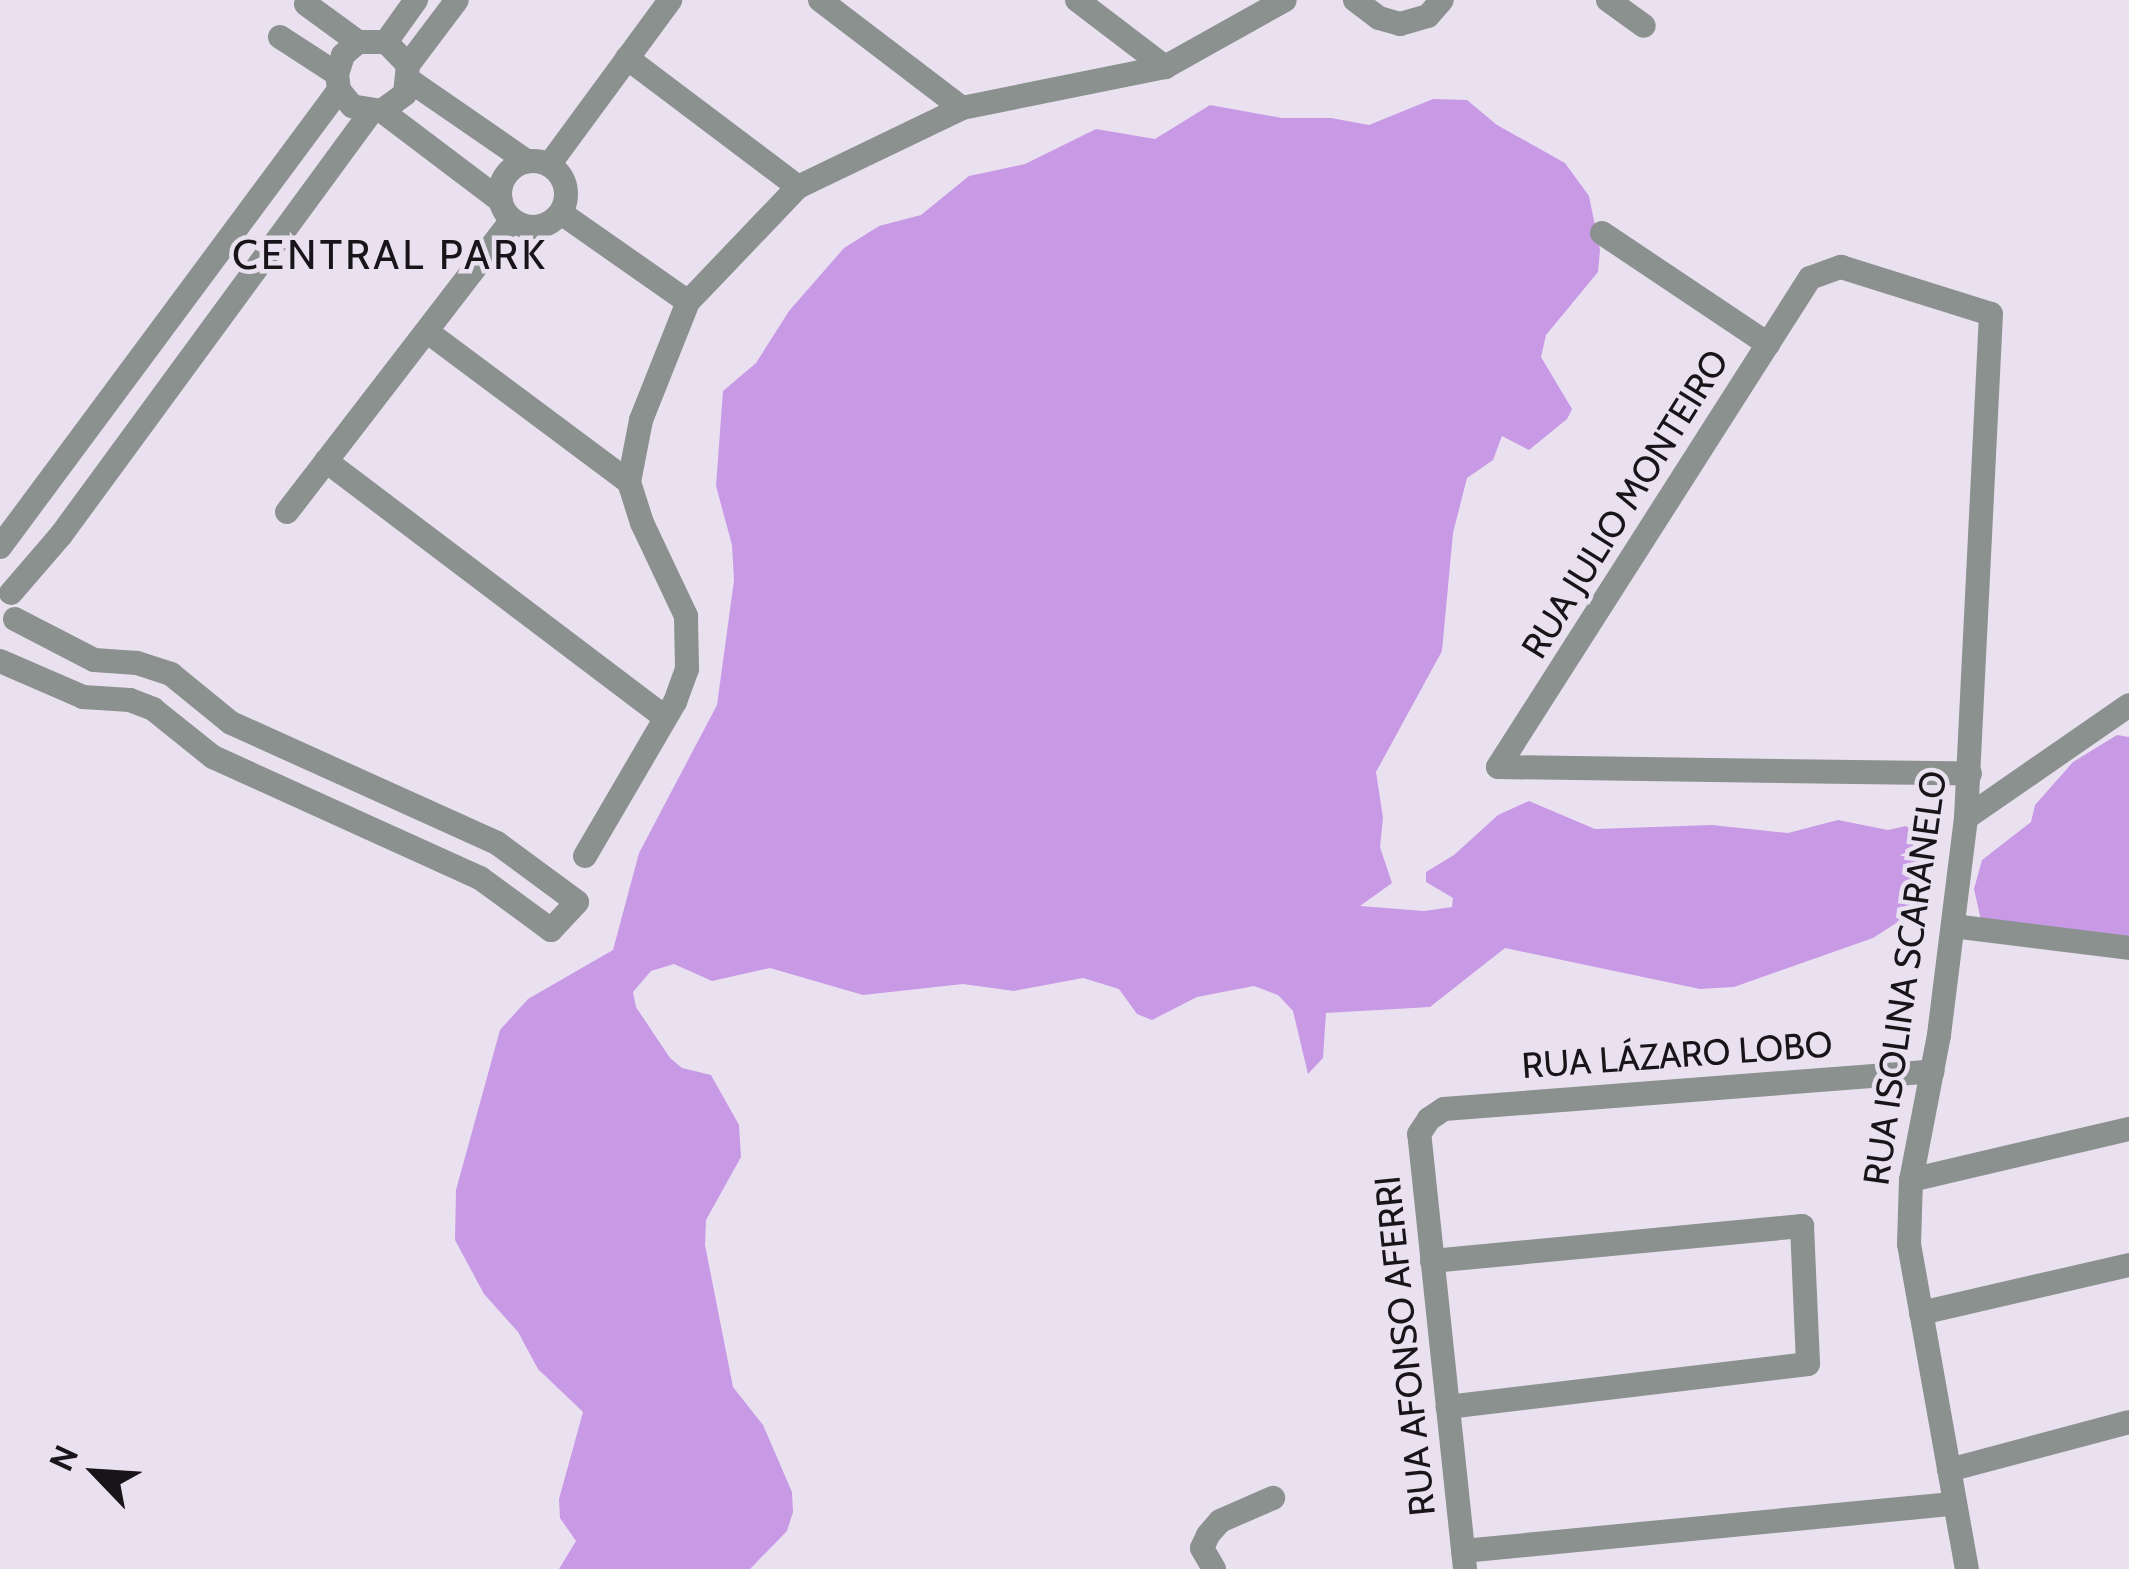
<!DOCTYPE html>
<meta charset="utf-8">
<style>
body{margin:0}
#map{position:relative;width:2129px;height:1569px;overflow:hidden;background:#eae1f0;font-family:Cabin,sans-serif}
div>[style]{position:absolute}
.forest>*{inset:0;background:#c89ae6}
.minor>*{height:24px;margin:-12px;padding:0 12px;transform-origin:12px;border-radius:12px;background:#8a918e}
.minor>.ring{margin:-12px;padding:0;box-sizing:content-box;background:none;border:24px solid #8a918e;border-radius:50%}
span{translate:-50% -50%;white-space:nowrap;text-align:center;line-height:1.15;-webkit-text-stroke:9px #eae1f0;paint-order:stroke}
.street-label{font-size:36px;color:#18151a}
.quarter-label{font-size:42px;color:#18151a;letter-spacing:3px}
.north{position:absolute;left:36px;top:1413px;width:120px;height:120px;-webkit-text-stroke:9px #eae1f0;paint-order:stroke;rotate:295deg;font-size:33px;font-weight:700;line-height:48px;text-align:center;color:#18151a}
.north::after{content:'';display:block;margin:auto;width:42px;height:54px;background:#18151a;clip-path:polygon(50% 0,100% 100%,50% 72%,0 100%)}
</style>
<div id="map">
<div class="forest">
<div style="clip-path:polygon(1433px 99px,1467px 100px,1497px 125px,1565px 163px,1589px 196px,1600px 250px,1598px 272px,1546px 335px,1541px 357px,1572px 409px,1567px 419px,1529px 450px,1502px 436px,1493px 460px,1467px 478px,1453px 533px,1442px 651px,1376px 772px,1383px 818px,1380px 847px,1392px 883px,1360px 906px,1424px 911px,1452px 907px,1453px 898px,1426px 882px,1426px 872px,1454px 855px,1498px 815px,1529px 801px,1595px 829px,1712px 825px,1788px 833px,1838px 820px,1888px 830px,1906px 826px,1922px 838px,1930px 860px,1918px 909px,1873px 938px,1734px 987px,1700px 989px,1505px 948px,1430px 1007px,1326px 1013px,1323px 1058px,1308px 1074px,1293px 1011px,1278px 995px,1254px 986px,1197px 997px,1152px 1020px,1137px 1014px,1119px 989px,1083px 978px,1014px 991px,963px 984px,863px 995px,770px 968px,712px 981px,674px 964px,651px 971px,633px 992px,636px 1007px,670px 1058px,682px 1068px,711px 1075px,739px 1125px,741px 1157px,706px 1220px,705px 1245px,733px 1387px,763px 1425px,792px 1492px,793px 1512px,787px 1531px,750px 1569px,559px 1569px,576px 1541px,560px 1518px,559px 1499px,583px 1412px,538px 1369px,518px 1332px,484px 1294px,455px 1240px,456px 1190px,500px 1030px,528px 999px,613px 950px,639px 853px,717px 705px,734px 580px,732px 545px,716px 486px,723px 391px,756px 363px,789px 311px,844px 248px,879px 226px,921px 215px,969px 176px,1025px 164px,1096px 129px,1155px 139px,1210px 105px,1282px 118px,1331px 118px,1369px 125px)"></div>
<div style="clip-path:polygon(2117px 735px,2129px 737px,2129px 958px,2002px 942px,1982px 925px,1974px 889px,1982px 860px,2031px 822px,2035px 805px,2073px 762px)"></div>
</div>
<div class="minor">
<div style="left:820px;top:0;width:178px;rotate:37.3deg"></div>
<div style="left:1077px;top:0;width:111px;rotate:37.3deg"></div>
<div style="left:1355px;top:0;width:30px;rotate:37deg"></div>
<div style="left:1379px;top:18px;width:22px;rotate:16deg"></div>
<div style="left:1400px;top:24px;width:29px;rotate:-16deg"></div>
<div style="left:1428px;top:16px;width:21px;rotate:-49deg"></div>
<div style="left:1608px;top:0;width:44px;rotate:35.8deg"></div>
<div style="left:306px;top:4px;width:64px;rotate:36.2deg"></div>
<div style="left:280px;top:37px;width:68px;rotate:33deg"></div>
<div style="left:386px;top:42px;width:52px;rotate:-54.5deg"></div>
<div style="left:627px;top:58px;width:214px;rotate:37deg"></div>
<div style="left:408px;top:65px;width:81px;rotate:-53deg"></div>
<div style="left:409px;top:80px;width:141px;rotate:34.6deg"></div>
<div style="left:382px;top:111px;width:149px;rotate:37.1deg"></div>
<div class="ring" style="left:500px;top:161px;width:42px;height:42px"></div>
<div style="left:549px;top:165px;width:205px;rotate:-53.7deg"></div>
<div style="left:561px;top:213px;width:155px;rotate:35deg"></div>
<div style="left:1602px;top:233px;width:200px;rotate:33.8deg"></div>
<div style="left:429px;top:333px;width:249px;rotate:36.7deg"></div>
<div style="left:326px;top:461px;width:425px;rotate:37.1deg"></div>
<div style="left:287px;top:512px;width:369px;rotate:-52.4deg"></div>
<div style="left:0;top:547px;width:569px;rotate:-53.43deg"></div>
<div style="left:339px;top:90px;width:16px;rotate:-97deg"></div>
<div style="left:337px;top:74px;width:20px;rotate:-72deg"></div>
<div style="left:343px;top:55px;width:20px;rotate:-41deg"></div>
<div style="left:358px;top:42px;width:28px"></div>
<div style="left:386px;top:42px;width:32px;rotate:46deg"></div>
<div style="left:408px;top:65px;width:29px;rotate:96deg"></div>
<div style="left:405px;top:94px;width:29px;rotate:144deg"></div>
<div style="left:382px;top:111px;width:30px;rotate:-171deg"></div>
<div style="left:352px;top:106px;width:21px;rotate:-129deg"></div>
<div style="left:11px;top:593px;width:77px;rotate:-49.2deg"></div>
<div style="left:61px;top:535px;width:524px;rotate:-53.76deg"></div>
<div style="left:0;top:661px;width:90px;rotate:23.4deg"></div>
<div style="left:83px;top:697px;width:47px;rotate:3.7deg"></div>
<div style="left:130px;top:700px;width:25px;rotate:21deg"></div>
<div style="left:153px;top:709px;width:77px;rotate:38.7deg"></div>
<div style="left:213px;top:757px;width:293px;rotate:24.4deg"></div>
<div style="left:480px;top:878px;width:88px;rotate:36.2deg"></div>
<div style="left:551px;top:930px;width:38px;rotate:-47deg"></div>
<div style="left:577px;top:902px;width:99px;rotate:-143.6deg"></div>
<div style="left:497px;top:843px;width:292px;rotate:-155.7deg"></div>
<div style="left:231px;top:723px;width:77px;rotate:-140.8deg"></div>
<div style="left:171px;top:674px;width:36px;rotate:-162deg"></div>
<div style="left:137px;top:663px;width:43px;rotate:-176deg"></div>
<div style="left:94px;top:660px;width:89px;rotate:-152.6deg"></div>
<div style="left:1498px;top:767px;width:580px;rotate:-57.46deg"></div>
<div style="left:1810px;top:278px;width:33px;rotate:-20deg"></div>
<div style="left:1841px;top:267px;width:157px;rotate:17.4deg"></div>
<div style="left:1991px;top:314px;width:505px;rotate:92.84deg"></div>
<div style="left:1966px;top:818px;width:219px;rotate:97.1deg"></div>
<div style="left:1939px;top:1035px;width:148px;rotate:100.9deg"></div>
<div style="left:1911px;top:1180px;width:64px;rotate:91.8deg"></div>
<div style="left:1909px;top:1244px;width:330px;rotate:79.9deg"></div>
<div style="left:1498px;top:767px;width:472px;rotate:0.8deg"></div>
<div style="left:1966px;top:818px;width:198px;rotate:-34.7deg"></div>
<div style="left:585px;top:856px;width:178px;rotate:-59.7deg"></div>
<div style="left:675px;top:702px;width:35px;rotate:-70deg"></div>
<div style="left:687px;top:669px;width:53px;rotate:-91.1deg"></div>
<div style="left:686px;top:616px;width:103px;rotate:-115.3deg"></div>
<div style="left:642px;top:523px;width:43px;rotate:-107.6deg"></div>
<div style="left:629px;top:482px;width:63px;rotate:-79deg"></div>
<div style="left:641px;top:420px;width:127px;rotate:-68.3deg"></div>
<div style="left:688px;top:302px;width:159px;rotate:-46.3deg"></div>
<div style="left:798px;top:187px;width:182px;rotate:-25.7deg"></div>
<div style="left:962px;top:108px;width:207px;rotate:-11.4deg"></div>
<div style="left:1165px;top:67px;width:137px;rotate:-29.2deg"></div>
<div style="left:1953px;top:926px;width:177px;rotate:7.1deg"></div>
<div style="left:1911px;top:1180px;width:224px;rotate:-13.2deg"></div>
<div style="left:1432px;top:1261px;width:372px;rotate:-5.4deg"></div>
<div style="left:1802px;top:1226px;width:138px;rotate:87.5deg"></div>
<div style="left:1808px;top:1364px;width:363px;rotate:173.2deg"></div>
<div style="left:1921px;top:1313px;width:213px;rotate:-13deg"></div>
<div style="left:1949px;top:1470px;width:186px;rotate:-14.9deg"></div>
<div style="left:1463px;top:1551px;width:494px;rotate:-5.5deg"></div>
<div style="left:1214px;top:1569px;width:24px;rotate:-120deg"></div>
<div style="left:1202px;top:1548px;width:14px;rotate:-65deg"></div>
<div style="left:1208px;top:1535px;width:18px;rotate:-49deg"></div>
<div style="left:1220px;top:1521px;width:58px;rotate:-23.5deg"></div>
<div style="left:1465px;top:1569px;width:437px;rotate:-96deg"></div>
<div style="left:1419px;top:1134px;width:18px;rotate:-56deg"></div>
<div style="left:1429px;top:1119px;width:18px;rotate:-34deg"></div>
<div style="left:1444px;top:1109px;width:490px;rotate:-4.4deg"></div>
</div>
<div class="street-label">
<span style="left:1625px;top:504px;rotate:-58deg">RUA JULIO MONTEIRO</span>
<span style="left:1905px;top:978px;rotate:-82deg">RUA ISOLINA SCARANELO</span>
<span style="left:1677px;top:1055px;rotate:-4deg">RUA LÁZARO LOBO</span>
<span style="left:1405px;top:1346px;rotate:-96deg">RUA AFONSO AFERRI</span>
</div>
<div class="quarter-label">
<span style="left:390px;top:254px">CENTRAL PARK</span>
</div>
<div class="north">N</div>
</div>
